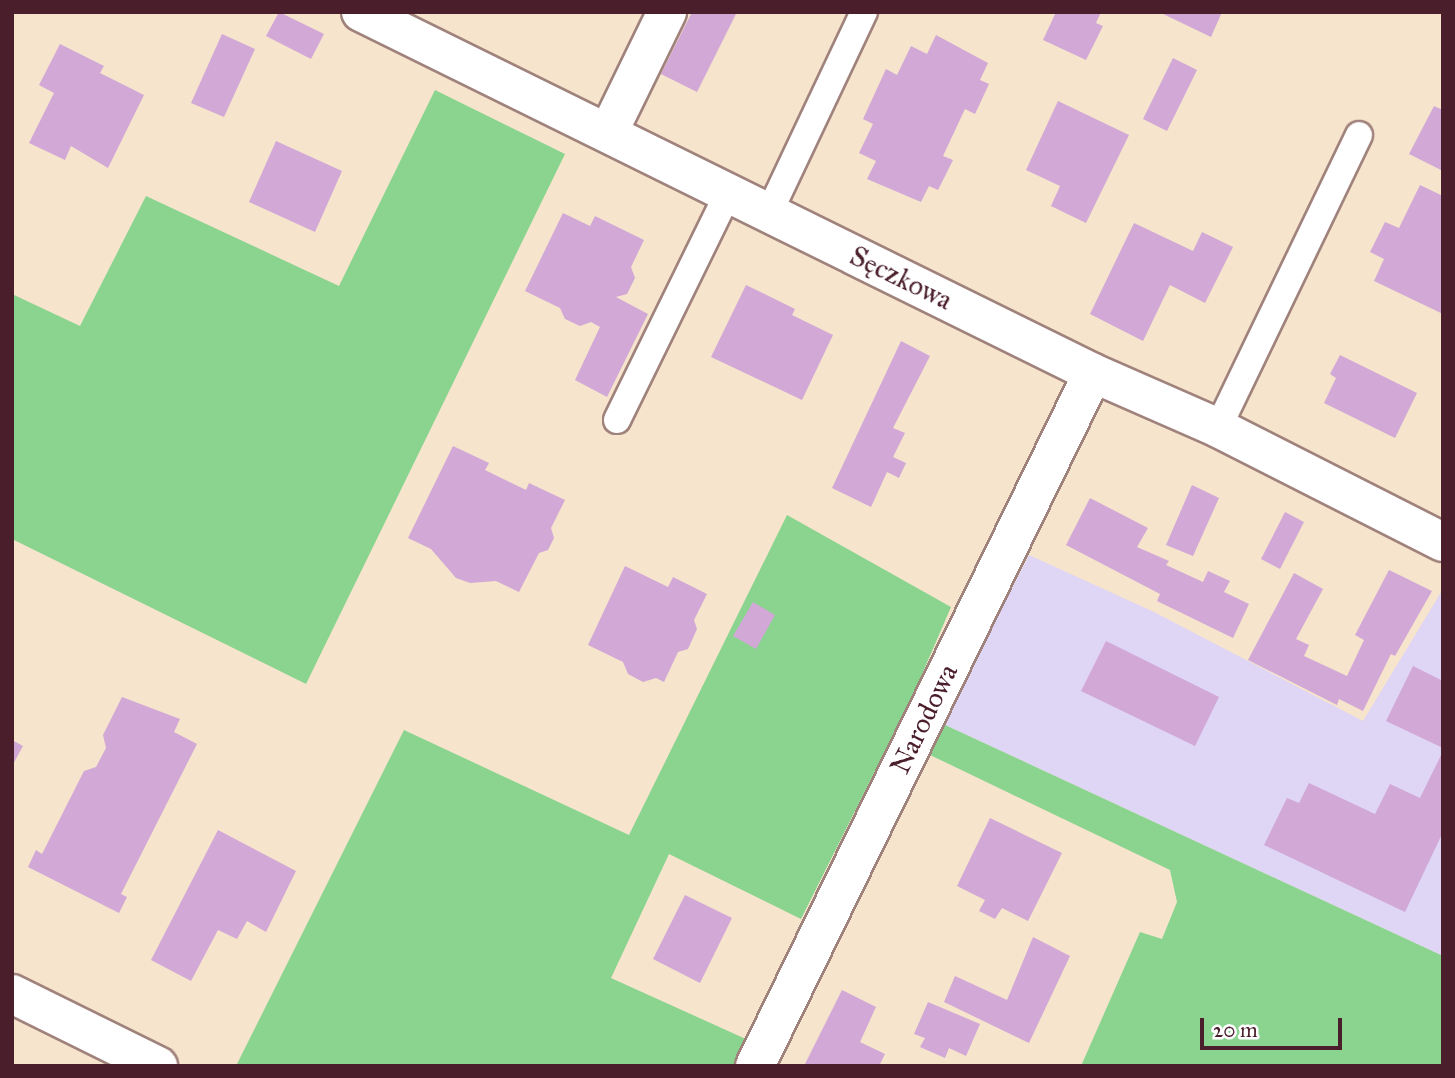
<!DOCTYPE html>
<meta charset="utf-8">
<style>
body{margin:0}
#map{position:relative;width:1455px;height:1078px;overflow:hidden;background:#f6e4cd;font-family:"IM FELL Great Primer",serif}
div>[style]{position:absolute}
.built>*{inset:0;background:#dfd5f5}
.green>*{inset:0;background:#8ad48f}
.building>*{inset:0;background:#d1a8d6}
.roads{filter:drop-shadow(2px 0 #a0827c) drop-shadow(-2px 0 #a0827c) drop-shadow(0 2px #a0827c) drop-shadow(0 -2px #a0827c)}
.lane>*{height:26px;margin:-13px;padding:0 13px;transform-origin:13px;border-radius:13px;background:#fff}
.street>*{height:38px;margin:-19px;padding:0 19px;transform-origin:19px;border-radius:19px;background:#fff}
span{translate:-50% -50%;white-space:nowrap;text-align:center;line-height:1.15;-webkit-text-stroke:7px #fff;paint-order:stroke}
.street-label{font-size:28px;color:#4a1f2b}
.frame{position:absolute;inset:0;border:14px solid #4a1f2b;pointer-events:none}
.scale{position:absolute;left:1200px;top:1018px;width:142px;height:32px;box-sizing:border-box;border:4px solid #4a1f2b;border-top:0;padding-left:9px;font-size:21px;line-height:24px;white-space:nowrap;color:#4a1f2b;-webkit-text-stroke:5px #fff;paint-order:stroke}
</style>
<div id="map">
<div class="built">
<div style="clip-path:polygon(1029px 555px,1154px 612px,1363px 721px,1443px 589px,1443px 956px,943px 724px)"></div>
</div>
<div class="green">
<div style="clip-path:polygon(435px 90px,565px 154px,306px 684px,12px 539px,12px 294px,80px 326px,146px 196px,339px 286px)"></div>
<div style="clip-path:polygon(787px 515px,951px 607px,913px 695px,801px 919px,669px 854px,611px 978px,748px 1040px,735px 1066px,236px 1066px,404px 730px,629px 835px)"></div>
<div style="clip-path:polygon(943px 724px,1443px 956px,1443px 1066px,1081px 1066px,1140px 932px,1162px 939px,1177px 902px,1170px 870px,928px 754px)"></div>
</div>
<div class="building">
<div style="clip-path:polygon(279px 12px,324px 34px,311px 59px,266px 36px)"></div>
<div style="clip-path:polygon(692px 12px,737px 12px,697px 92px,661px 74px)"></div>
<div style="clip-path:polygon(1056px 12px,1101px 12px,1096px 23px,1103px 26px,1086px 60px,1043px 40px)"></div>
<div style="clip-path:polygon(1159px 12px,1222px 12px,1211px 37px)"></div>
<div style="clip-path:polygon(222px 34px,255px 49px,224px 117px,191px 103px)"></div>
<div style="clip-path:polygon(936px 35px,988px 63px,980px 80px,989px 84px,975px 114px,965px 109px,943px 156px,953px 160px,938px 190px,929px 186px,921px 202px,867px 179px,876px 161px,859px 153px,873px 124px,863px 119px,886px 69px,897px 75px,911px 46px,927px 54px)"></div>
<div style="clip-path:polygon(60px 44px,104px 66px,100px 73px,144px 95px,108px 168px,71px 146px,65px 160px,29px 143px,54px 93px,39px 85px)"></div>
<div style="clip-path:polygon(1173px 58px,1197px 70px,1167px 131px,1143px 119px)"></div>
<div style="clip-path:polygon(1058px 101px,1129px 135px,1086px 223px,1051px 206px,1060px 186px,1026px 170px)"></div>
<div style="clip-path:polygon(1434px 106px,1443px 110px,1443px 171px,1409px 154px)"></div>
<div style="clip-path:polygon(276px 141px,342px 171px,315px 232px,249px 202px)"></div>
<div style="clip-path:polygon(1420px 185px,1443px 196px,1443px 314px,1374px 281px,1384px 259px,1370px 252px,1385px 222px,1399px 228px)"></div>
<div style="clip-path:polygon(563px 213px,590px 226px,595px 216px,644px 240px,631px 267px,635px 278px,627px 294px,616px 297px,648px 314px,607px 397px,575px 380px,600px 327px,591px 322px,580px 326px,565px 319px,560px 308px,525px 291px)"></div>
<div style="clip-path:polygon(1134px 223px,1193px 251px,1202px 232px,1233px 247px,1205px 303px,1170px 285px,1143px 341px,1090px 314px)"></div>
<div style="clip-path:polygon(746px 285px,795px 309px,792px 315px,833px 335px,802px 400px,711px 357px)"></div>
<div style="clip-path:polygon(901px 341px,930px 356px,893px 428px,905px 433px,893px 457px,906px 463px,899px 478px,887px 472px,871px 507px,832px 488px)"></div>
<div style="clip-path:polygon(1340px 355px,1417px 393px,1395px 438px,1324px 403px,1336px 378px,1330px 374px)"></div>
<div style="clip-path:polygon(453px 446px,489px 463px,485px 470px,526px 490px,529px 483px,565px 500px,551px 528px,554px 538px,548px 550px,539px 553px,519px 592px,496px 581px,470px 583px,456px 578px,431px 549px,408px 538px)"></div>
<div style="clip-path:polygon(1192px 485px,1219px 498px,1193px 556px,1166px 545px)"></div>
<div style="clip-path:polygon(1090px 498px,1148px 528px,1137px 547px,1169px 561px,1166px 565px,1203px 582px,1208px 571px,1230px 581px,1224px 592px,1249px 604px,1233px 638px,1157px 601px,1160px 594px,1066px 545px)"></div>
<div style="clip-path:polygon(1285px 512px,1304px 522px,1280px 569px,1261px 559px)"></div>
<div style="clip-path:polygon(625px 566px,668px 587px,673px 577px,707px 594px,694px 620px,697px 629px,688px 649px,678px 652px,664px 682px,656px 678px,643px 682px,628px 674px,623px 662px,588px 645px)"></div>
<div style="clip-path:polygon(1389px 570px,1432px 591px,1395px 656px,1391px 654px,1363px 711px,1339px 699px,1337px 705px,1248px 660px,1294px 573px,1323px 589px,1296px 639px,1309px 645px,1304px 656px,1347px 676px,1364px 640px,1355px 635px)"></div>
<div style="clip-path:polygon(753px 602px,775px 615px,756px 649px,733px 636px)"></div>
<div style="clip-path:polygon(1106px 641px,1219px 697px,1195px 746px,1081px 691px)"></div>
<div style="clip-path:polygon(1413px 666px,1443px 681px,1443px 748px,1386px 721px)"></div>
<div style="clip-path:polygon(122px 697px,180px 719px,174px 732px,197px 744px,121px 894px,127px 897px,119px 913px,28px 867px,36px 850px,42px 854px,84px 771px,96px 767px,106px 748px,103px 735px)"></div>
<div style="clip-path:polygon(12px 740px,23px 746px,12px 766px)"></div>
<div style="clip-path:polygon(1443px 751px,1443px 832px,1405px 912px,1264px 845px,1287px 798px,1299px 803px,1309px 783px,1375px 814px,1390px 784px,1420px 798px)"></div>
<div style="clip-path:polygon(990px 818px,1062px 853px,1028px 921px,1002px 908px,995px 919px,979px 911px,985px 900px,957px 886px)"></div>
<div style="clip-path:polygon(218px 830px,296px 871px,266px 932px,247px 921px,237px 939px,218px 930px,191px 981px,151px 960px)"></div>
<div style="clip-path:polygon(685px 895px,732px 918px,700px 983px,653px 959px)"></div>
<div style="clip-path:polygon(1033px 937px,1070px 956px,1029px 1043px,944px 1002px,955px 976px,1007px 1000px)"></div>
<div style="clip-path:polygon(842px 990px,876px 1007px,860px 1042px,885px 1054px,879px 1066px,804px 1066px)"></div>
<div style="clip-path:polygon(928px 1002px,980px 1024px,966px 1056px,949px 1048px,945px 1058px,920px 1047px,925px 1038px,914px 1034px)"></div>
</div>
<div class="roads">
<div class="lane">
<div style="left:769px;top:213px;width:222px;rotate:-64.7deg"></div>
<div style="left:617px;top:420px;width:253px;rotate:-63.9deg"></div>
<div style="left:1218px;top:428px;width:325px;rotate:-64.3deg"></div>
</div>
<div class="street">
<div style="left:361px;top:12px;width:816px;rotate:26.25deg"></div>
<div style="left:1093px;top:373px;width:137px;rotate:23.7deg"></div>
<div style="left:1218px;top:428px;width:252px;rotate:26.9deg"></div>
<div style="left:608px;top:133px;width:135px;rotate:-64deg"></div>
<div style="left:12px;top:994px;width:163px;rotate:26.3deg"></div>
<div style="left:755px;top:1066px;width:771px;rotate:-64deg"></div>
</div>
</div>
<div class="street-label">
<span style="left:901px;top:278px;rotate:26deg">Sęczkowa</span>
<span style="left:924px;top:719px;rotate:-64deg">Narodowa</span>
</div>
<div class="frame"></div>
<div class="scale">20 m</div>
</div>
